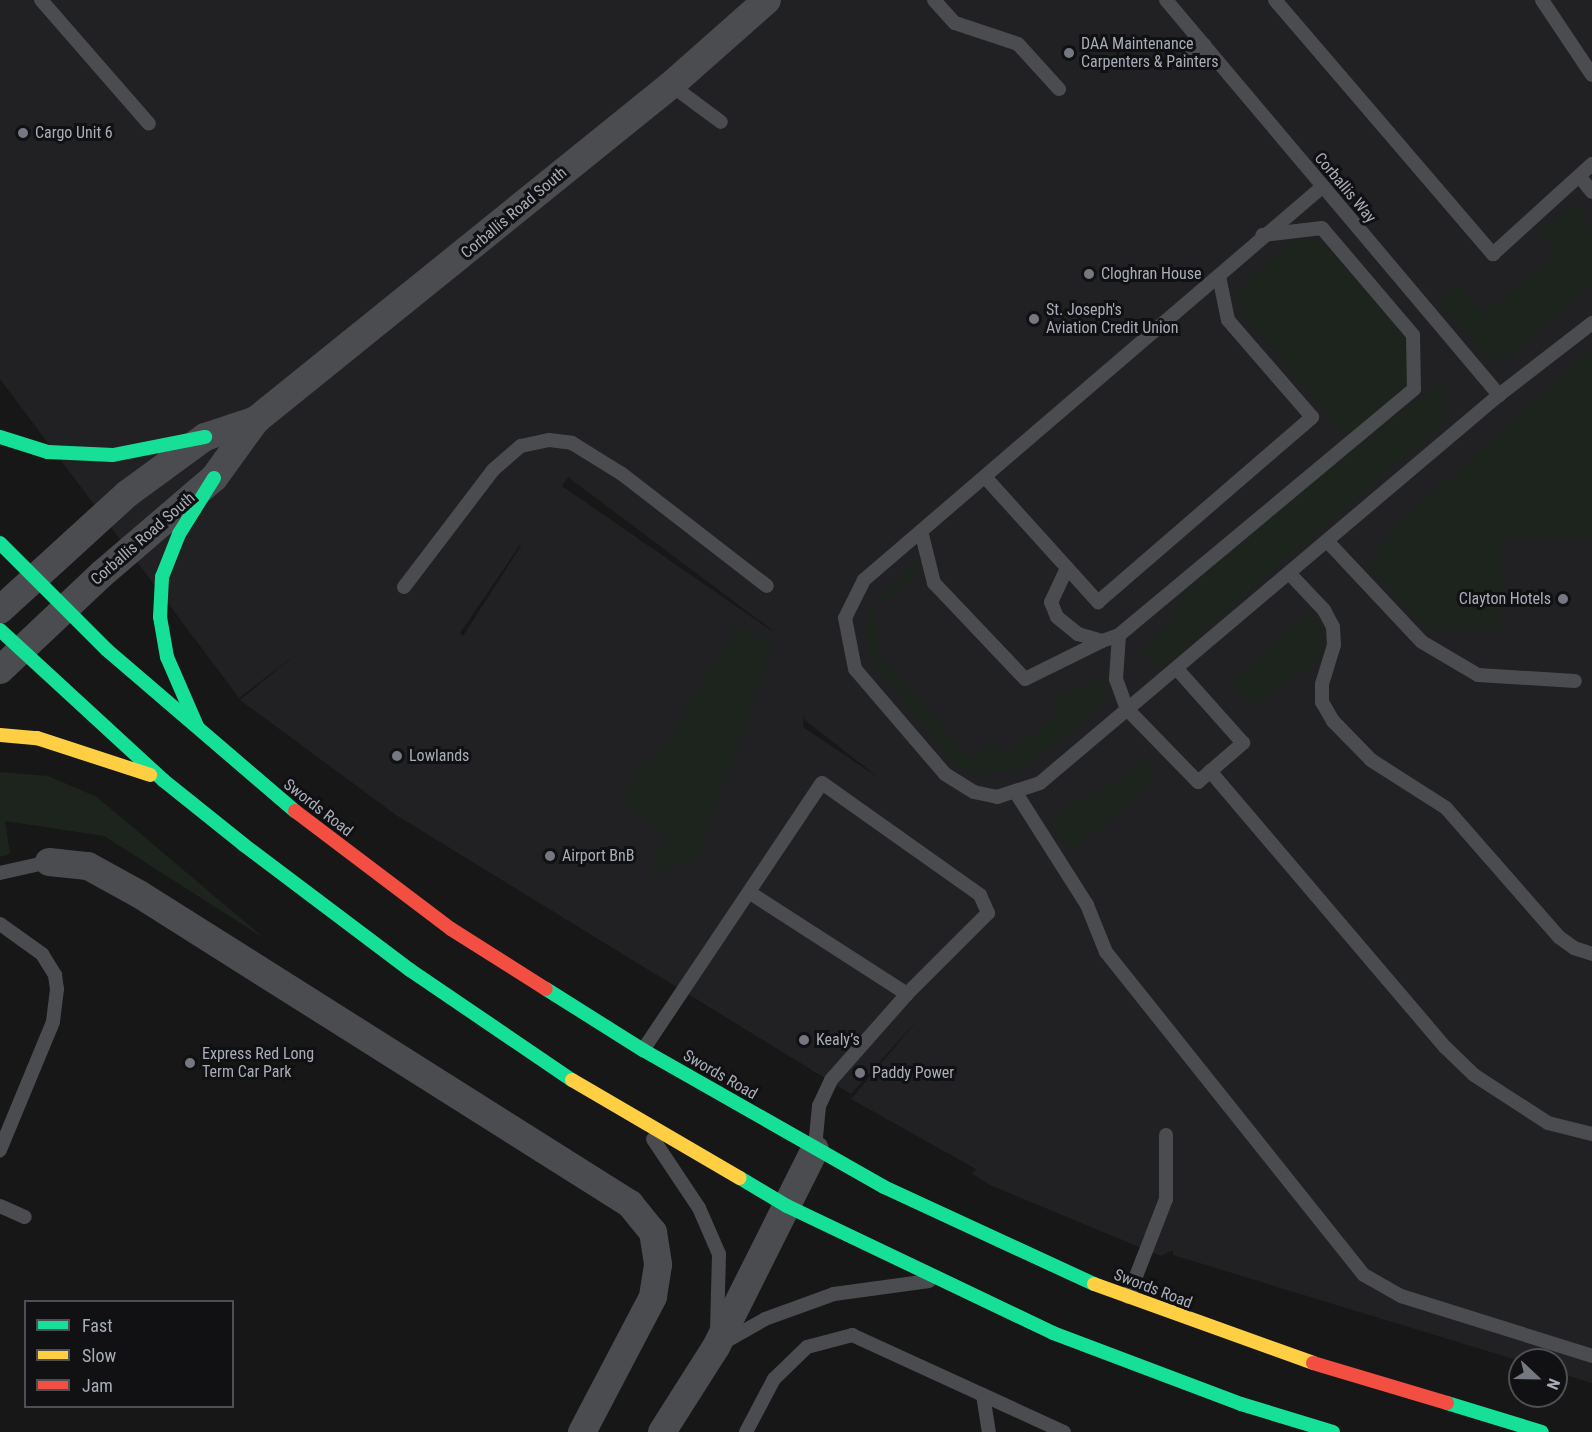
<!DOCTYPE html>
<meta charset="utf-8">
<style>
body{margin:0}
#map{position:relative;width:1592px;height:1432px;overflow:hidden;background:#171717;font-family:"Roboto Condensed",sans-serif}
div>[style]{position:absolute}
.built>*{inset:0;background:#212123}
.green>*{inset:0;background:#1d241e}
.lane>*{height:14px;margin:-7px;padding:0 7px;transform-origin:7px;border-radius:7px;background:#4b4c50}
.street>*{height:28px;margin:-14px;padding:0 14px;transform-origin:14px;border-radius:14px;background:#4b4c50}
.fast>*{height:14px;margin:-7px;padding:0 7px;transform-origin:7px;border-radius:7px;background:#16e098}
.slow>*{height:14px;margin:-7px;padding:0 7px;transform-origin:7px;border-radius:7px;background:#ffcf43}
.jam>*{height:14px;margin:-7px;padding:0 7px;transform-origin:7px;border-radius:7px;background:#f24e42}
.dots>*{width:16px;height:16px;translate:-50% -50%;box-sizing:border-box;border:3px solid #111113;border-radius:50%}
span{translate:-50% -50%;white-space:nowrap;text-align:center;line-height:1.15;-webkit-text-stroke:6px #111113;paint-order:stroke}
.poi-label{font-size:16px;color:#a8adb8}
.left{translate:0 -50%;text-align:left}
.right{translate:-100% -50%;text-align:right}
.street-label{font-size:16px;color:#a8adb8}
.legend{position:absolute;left:24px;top:1300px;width:210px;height:108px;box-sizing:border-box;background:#111113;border:2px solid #4d4f55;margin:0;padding:8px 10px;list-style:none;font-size:18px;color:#a8adb8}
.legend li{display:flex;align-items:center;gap:12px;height:30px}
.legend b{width:30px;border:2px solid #4d4f55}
.north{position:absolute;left:1508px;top:1348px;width:60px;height:60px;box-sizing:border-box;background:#111113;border:2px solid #4d4f55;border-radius:50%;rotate:112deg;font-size:16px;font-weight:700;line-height:24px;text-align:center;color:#a8adb8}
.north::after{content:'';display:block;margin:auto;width:21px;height:27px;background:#757880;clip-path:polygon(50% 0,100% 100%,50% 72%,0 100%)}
</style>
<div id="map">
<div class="built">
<div style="clip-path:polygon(evenodd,0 0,1592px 0,1592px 1383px,1556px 1372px,1556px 1360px,1520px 1361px,1173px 1255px,1173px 1250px,1161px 1256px,992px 1186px,972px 1174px,976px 1169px,851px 1099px,920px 1017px,851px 1094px,396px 815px,240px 700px,299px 652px,239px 698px,0 379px,0 0,568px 477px,772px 630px,772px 631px,562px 486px,568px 477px,0 0,520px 545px,521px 546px,463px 636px,460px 633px,520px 545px,0 0,804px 716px,806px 721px,879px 778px,803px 727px,804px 716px)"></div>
</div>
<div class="green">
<div style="clip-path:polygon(1577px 204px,1592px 234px,1592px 285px,1503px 360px,1485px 356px,1439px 303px,1458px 284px,1484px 313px,1557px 254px,1538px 231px)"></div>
<div style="clip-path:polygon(1310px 237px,1326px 246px,1407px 338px,1409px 387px,1347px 437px,1244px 316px,1238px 297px,1243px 284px,1292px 239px)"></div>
<div style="clip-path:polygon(1592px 353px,1592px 538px,1502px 535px,1501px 629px,1431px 629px,1420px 624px,1367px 566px,1397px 525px,1582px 358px)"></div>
<div style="clip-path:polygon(1443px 379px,1446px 420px,1162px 667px,1139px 652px,1169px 623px,1182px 594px,1323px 473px)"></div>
<div style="clip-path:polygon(915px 562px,921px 570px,875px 610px,879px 655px,972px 759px,992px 742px,1005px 757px,1058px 714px,1050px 700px,1108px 677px,1103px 699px,1086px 721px,1016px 771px,994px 771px,977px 777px,953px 763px,875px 666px,863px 634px,871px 608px)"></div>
<div style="clip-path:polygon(1310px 612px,1324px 633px,1319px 660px,1255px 704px,1229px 683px)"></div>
<div style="clip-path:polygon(735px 628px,773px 642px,699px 856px,654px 875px,651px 863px,668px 836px,620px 803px,639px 766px,658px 757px)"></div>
<div style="clip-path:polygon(1144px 760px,1156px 779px,1071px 852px,1049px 823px,1078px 799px,1106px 789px)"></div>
<div style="clip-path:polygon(0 772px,48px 776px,97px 797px,264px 938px,104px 836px,5px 821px,10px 854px,0 857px)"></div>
</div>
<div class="lane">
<div style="left:41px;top:0;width:164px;rotate:48.9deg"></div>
<div style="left:934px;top:0;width:31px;rotate:48deg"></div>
<div style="left:955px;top:23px;width:66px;rotate:18.4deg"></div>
<div style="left:1018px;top:44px;width:61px;rotate:47.7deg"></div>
<div style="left:1166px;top:0;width:517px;rotate:49.87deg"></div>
<div style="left:1275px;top:0;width:335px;rotate:49.4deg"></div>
<div style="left:1493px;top:254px;width:134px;rotate:-42.3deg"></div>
<div style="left:1542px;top:0;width:90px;rotate:56.3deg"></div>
<div style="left:1183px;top:63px;width:28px;rotate:-41deg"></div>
<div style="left:671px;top:85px;width:62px;rotate:36.5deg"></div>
<div style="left:1580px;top:177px;width:19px;rotate:51deg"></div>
<div style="left:1322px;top:187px;width:604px;rotate:139.37deg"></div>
<div style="left:864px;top:580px;width:42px;rotate:116.6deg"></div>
<div style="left:845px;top:618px;width:52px;rotate:78.9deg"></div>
<div style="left:855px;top:669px;width:138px;rotate:49.4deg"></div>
<div style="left:945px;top:774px;width:34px;rotate:32deg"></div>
<div style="left:974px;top:792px;width:24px;rotate:12deg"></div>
<div style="left:997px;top:797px;width:45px;rotate:-18deg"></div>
<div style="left:1040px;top:783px;width:601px;rotate:-40.21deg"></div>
<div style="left:1499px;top:395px;width:118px;rotate:-37.7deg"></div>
<div style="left:985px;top:477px;width:169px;rotate:47.9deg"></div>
<div style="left:1098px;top:602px;width:283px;rotate:-40.8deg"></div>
<div style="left:1312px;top:417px;width:128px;rotate:-130.9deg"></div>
<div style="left:1228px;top:320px;width:45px;rotate:-101.6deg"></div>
<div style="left:921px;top:531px;width:54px;rotate:76deg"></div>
<div style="left:934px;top:583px;width:132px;rotate:46.5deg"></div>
<div style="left:1025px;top:679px;width:86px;rotate:-26.3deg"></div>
<div style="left:1328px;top:542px;width:137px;rotate:46.8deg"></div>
<div style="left:1422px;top:642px;width:65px;rotate:30.5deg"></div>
<div style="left:1478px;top:675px;width:97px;rotate:3.5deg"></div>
<div style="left:1067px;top:568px;width:38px;rotate:115deg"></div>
<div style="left:1051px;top:602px;width:16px;rotate:68deg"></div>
<div style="left:1057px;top:617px;width:27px;rotate:39deg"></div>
<div style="left:1078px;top:634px;width:25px;rotate:16deg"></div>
<div style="left:1102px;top:641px;width:18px;rotate:-19deg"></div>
<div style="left:1119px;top:635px;width:384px;rotate:-39.8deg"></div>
<div style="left:1414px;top:389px;width:54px;rotate:-91.1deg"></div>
<div style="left:1413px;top:335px;width:140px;rotate:-130.4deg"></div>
<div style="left:1322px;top:228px;width:60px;rotate:173.3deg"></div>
<div style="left:1290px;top:574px;width:50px;rotate:46.6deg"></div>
<div style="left:1324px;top:610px;width:19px;rotate:62deg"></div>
<div style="left:1333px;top:627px;width:18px;rotate:87deg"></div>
<div style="left:1334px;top:645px;width:41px;rotate:107.1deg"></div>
<div style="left:1322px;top:684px;width:18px;rotate:90deg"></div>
<div style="left:1322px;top:702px;width:22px;rotate:60deg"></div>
<div style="left:1333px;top:721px;width:54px;rotate:45.7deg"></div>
<div style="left:1371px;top:760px;width:89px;rotate:32.6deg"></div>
<div style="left:1446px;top:808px;width:171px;rotate:48.8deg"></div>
<div style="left:1559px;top:937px;width:19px;rotate:36deg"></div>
<div style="left:1574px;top:948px;width:19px;rotate:18deg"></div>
<div style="left:404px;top:587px;width:147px;rotate:-52.7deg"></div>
<div style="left:493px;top:470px;width:37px;rotate:-41deg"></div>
<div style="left:521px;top:446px;width:29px;rotate:-12deg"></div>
<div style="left:549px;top:440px;width:23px;rotate:7deg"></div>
<div style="left:572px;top:443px;width:59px;rotate:31.8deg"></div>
<div style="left:622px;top:474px;width:183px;rotate:37.7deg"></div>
<div style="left:1119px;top:635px;width:44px;rotate:93.9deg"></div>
<div style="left:1116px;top:679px;width:32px;rotate:70deg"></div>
<div style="left:1127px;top:709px;width:102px;rotate:45.8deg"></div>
<div style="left:1198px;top:782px;width:60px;rotate:-40.9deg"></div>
<div style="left:1243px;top:743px;width:98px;rotate:-131.7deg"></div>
<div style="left:1210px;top:771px;width:362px;rotate:49.6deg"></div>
<div style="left:1445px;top:1047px;width:40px;rotate:44deg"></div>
<div style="left:1474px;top:1075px;width:88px;rotate:33deg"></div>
<div style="left:1548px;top:1123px;width:45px;rotate:14deg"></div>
<div style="left:1016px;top:793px;width:133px;rotate:57.6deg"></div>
<div style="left:1087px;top:905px;width:51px;rotate:68deg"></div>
<div style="left:1106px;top:952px;width:413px;rotate:51.4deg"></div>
<div style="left:1364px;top:1275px;width:43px;rotate:29.6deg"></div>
<div style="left:1401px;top:1296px;width:200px;rotate:17.4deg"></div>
<div style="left:0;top:873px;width:50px;rotate:-12.7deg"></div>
<div style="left:0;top:924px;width:52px;rotate:35.5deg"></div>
<div style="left:42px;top:954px;width:25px;rotate:58deg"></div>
<div style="left:55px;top:975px;width:14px;rotate:82deg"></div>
<div style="left:57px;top:989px;width:33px;rotate:97deg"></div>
<div style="left:53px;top:1022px;width:139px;rotate:112.5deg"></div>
<div style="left:643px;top:1050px;width:321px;rotate:-56.2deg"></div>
<div style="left:822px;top:783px;width:194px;rotate:35.3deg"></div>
<div style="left:980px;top:895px;width:20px;rotate:66deg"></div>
<div style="left:988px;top:913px;width:115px;rotate:135deg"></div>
<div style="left:907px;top:994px;width:188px;rotate:-147.2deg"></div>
<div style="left:653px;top:1139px;width:83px;rotate:56.3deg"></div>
<div style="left:699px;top:1208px;width:50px;rotate:66.5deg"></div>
<div style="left:719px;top:1254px;width:76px;rotate:91.5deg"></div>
<div style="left:815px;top:1147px;width:41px;rotate:-84.4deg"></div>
<div style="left:819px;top:1106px;width:29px;rotate:-65deg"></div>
<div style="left:831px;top:1080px;width:115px;rotate:-48.5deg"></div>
<div style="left:0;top:1206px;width:27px;rotate:24deg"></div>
<div style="left:1128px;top:1297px;width:105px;rotate:-68.8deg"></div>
<div style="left:1166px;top:1199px;width:64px;rotate:-90deg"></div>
<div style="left:723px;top:1343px;width:48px;rotate:-29.7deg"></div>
<div style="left:765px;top:1319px;width:73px;rotate:-19.9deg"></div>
<div style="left:834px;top:1294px;width:96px;rotate:-7.8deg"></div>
<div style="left:983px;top:1395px;width:37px;rotate:81deg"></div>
<div style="left:746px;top:1432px;width:60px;rotate:-62.2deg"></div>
<div style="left:774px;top:1379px;width:46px;rotate:-44.1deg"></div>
<div style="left:807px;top:1347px;width:47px;rotate:-14.9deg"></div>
<div style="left:852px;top:1335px;width:233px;rotate:24.6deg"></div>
</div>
<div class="street">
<div style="left:0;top:610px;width:172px;rotate:-42.4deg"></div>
<div style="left:127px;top:494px;width:97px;rotate:-36.2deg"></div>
<div style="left:205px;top:437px;width:54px;rotate:-18.4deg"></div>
<div style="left:0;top:670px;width:141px;rotate:-43.3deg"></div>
<div style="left:103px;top:573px;width:146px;rotate:-40.6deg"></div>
<div style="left:214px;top:478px;width:72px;rotate:-54.1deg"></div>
<div style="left:256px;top:420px;width:533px;rotate:-38.91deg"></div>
<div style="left:671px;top:85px;width:128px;rotate:-41.5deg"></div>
<div style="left:49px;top:862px;width:39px;rotate:6deg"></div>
<div style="left:88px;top:866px;width:58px;rotate:28.8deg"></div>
<div style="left:139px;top:894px;width:581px;rotate:32.27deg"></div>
<div style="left:630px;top:1204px;width:36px;rotate:51deg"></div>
<div style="left:653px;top:1232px;width:33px;rotate:81deg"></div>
<div style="left:658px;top:1265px;width:32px;rotate:99deg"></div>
<div style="left:653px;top:1297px;width:153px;rotate:117.7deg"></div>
<div style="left:662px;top:1432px;width:101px;rotate:-57.6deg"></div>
<div style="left:716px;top:1347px;width:221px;rotate:-63.4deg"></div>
</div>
<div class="fast">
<div style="left:0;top:437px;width:50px;rotate:17.4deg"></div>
<div style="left:48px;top:452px;width:65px;rotate:2.6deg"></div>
<div style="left:113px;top:455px;width:94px;rotate:-11.1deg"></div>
<div style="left:0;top:543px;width:151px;rotate:45deg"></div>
<div style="left:107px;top:650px;width:248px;rotate:40.6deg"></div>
<div style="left:0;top:630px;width:222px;rotate:42.6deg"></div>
<div style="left:163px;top:780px;width:104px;rotate:38.7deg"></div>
<div style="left:244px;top:845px;width:208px;rotate:37deg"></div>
<div style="left:410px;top:970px;width:196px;rotate:34.2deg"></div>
<div style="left:197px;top:726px;width:75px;rotate:-113.5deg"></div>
<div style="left:167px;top:657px;width:41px;rotate:-99.9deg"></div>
<div style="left:160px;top:617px;width:40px;rotate:-87.1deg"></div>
<div style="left:162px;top:577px;width:46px;rotate:-68.4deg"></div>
<div style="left:179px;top:534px;width:66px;rotate:-58deg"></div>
<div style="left:546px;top:989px;width:115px;rotate:32.2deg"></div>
<div style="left:643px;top:1050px;width:277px;rotate:29.6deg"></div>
<div style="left:884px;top:1187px;width:231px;rotate:24.8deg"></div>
<div style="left:740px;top:1178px;width:55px;rotate:30.8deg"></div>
<div style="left:787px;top:1206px;width:295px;rotate:25.5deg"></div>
<div style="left:1053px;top:1333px;width:201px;rotate:20.7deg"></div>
<div style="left:1241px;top:1404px;width:96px;rotate:16.9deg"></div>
<div style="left:1447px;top:1403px;width:99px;rotate:17deg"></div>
</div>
<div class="slow">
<div style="left:0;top:735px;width:37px;rotate:5deg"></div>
<div style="left:37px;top:738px;width:119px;rotate:18.1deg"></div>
<div style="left:572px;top:1080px;width:194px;rotate:30.3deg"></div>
<div style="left:1094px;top:1284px;width:233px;rotate:19.8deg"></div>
</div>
<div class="jam">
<div style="left:295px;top:811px;width:196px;rotate:37.1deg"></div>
<div style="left:451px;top:929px;width:112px;rotate:32.3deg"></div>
<div style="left:1313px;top:1363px;width:140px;rotate:16.6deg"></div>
</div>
<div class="dots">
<div style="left:1069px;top:53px;background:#757880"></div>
<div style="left:23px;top:133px;background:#757880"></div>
<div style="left:1089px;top:274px;background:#757880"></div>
<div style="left:1034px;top:319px;background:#757880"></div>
<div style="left:1563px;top:599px;background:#757880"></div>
<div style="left:397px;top:756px;background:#757880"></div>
<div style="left:550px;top:856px;background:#757880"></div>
<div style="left:804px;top:1040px;background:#757880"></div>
<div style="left:190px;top:1063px;background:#757880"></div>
<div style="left:860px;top:1073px;background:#757880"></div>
</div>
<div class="poi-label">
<span class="left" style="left:1081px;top:53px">DAA Maintenance<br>Carpenters &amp; Painters</span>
<span class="left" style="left:35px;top:133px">Cargo Unit 6</span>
<span class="left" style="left:1101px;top:274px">Cloghran House</span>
<span class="left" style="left:1046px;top:319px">St. Joseph's<br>Aviation Credit Union</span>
<span class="right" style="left:1551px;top:599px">Clayton Hotels</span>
<span class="left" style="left:409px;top:756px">Lowlands</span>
<span class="left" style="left:562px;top:856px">Airport BnB</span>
<span class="left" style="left:816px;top:1040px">Kealy’s</span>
<span class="left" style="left:202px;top:1063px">Express Red Long<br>Term Car Park</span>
<span class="left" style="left:872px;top:1073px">Paddy Power</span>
</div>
<div class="street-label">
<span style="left:1345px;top:188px;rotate:50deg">Corballis Way</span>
<span style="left:514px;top:213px;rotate:-40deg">Corballis Road South</span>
<span style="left:143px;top:539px;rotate:-41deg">Corballis Road South</span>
<span style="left:318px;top:808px;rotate:38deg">Swords Road</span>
<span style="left:720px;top:1075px;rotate:30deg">Swords Road</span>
<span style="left:1153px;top:1289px;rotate:21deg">Swords Road</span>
</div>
<ul class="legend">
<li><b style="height:8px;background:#16e098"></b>Fast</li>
<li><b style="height:8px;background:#ffcf43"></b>Slow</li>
<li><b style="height:8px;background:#f24e42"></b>Jam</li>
</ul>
<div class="north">N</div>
</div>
